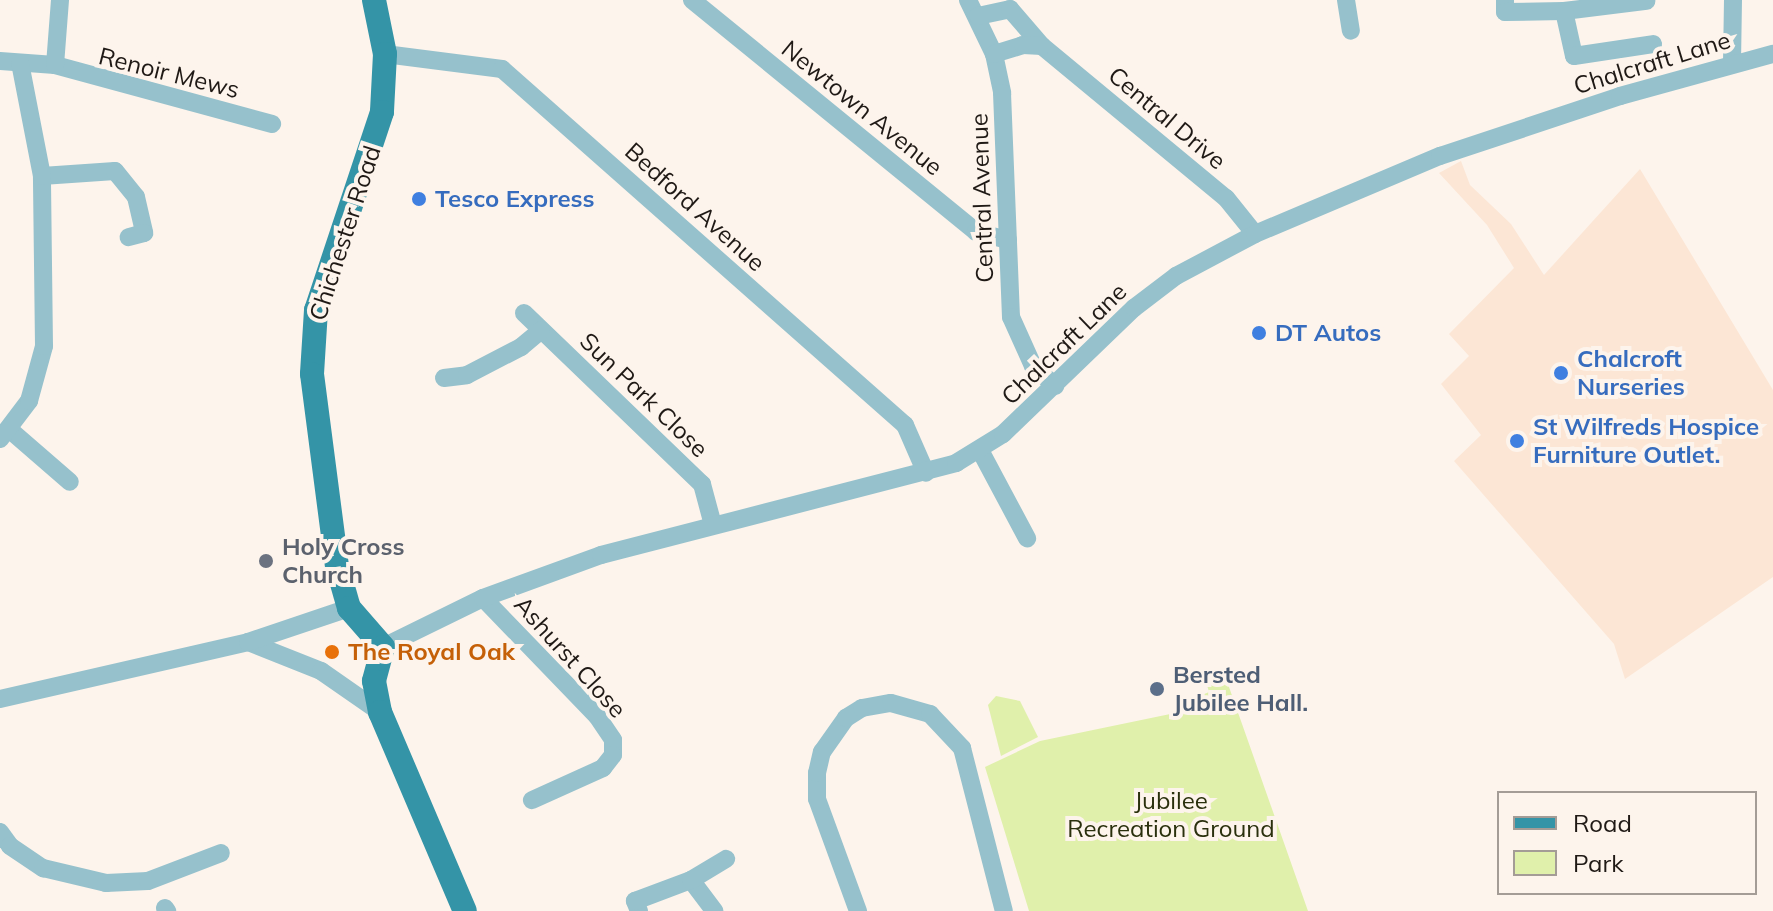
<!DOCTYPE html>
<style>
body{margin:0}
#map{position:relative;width:1773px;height:911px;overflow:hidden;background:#fdf4ec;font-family:Mulish,sans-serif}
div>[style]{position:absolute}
.built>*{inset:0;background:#fce6d5}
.green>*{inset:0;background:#e0f0ab}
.minor>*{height:18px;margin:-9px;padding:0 9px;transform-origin:9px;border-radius:9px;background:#96c1cc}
.major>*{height:24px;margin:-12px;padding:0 12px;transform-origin:12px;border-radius:12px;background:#3494a7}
.dots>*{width:22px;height:22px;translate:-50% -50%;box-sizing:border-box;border:4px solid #fdf4ec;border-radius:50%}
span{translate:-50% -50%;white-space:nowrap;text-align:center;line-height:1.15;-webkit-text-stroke:8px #fdf4ec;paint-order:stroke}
.street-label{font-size:24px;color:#1f1915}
.shop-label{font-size:24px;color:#366cbe;font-weight:700}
.left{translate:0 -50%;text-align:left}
.worship-label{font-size:24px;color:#5b616d;font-weight:700}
.food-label{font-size:24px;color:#c56008;font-weight:700}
.service-label{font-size:24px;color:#4e5e75;font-weight:700}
.park-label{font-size:24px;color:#2a300d}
.legend{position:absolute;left:1497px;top:791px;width:260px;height:104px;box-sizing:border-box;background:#fdf4ec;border:2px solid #a49c96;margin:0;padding:10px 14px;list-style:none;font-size:24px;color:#1f1915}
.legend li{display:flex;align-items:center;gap:16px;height:40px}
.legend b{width:40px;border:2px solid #a49c96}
</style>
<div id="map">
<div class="built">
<div style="clip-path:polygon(1461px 161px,1470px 185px,1511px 224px,1544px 275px,1640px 169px,1773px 390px,1773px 577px,1625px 679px,1614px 644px,1454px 461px,1481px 435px,1441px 384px,1469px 356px,1449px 334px,1514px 268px,1487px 225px,1439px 173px)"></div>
</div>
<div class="green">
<div style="clip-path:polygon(1223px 670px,1308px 911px,1029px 911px,985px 767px,1040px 741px,1204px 707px,1202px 695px,1209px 692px,1204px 675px)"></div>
<div style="clip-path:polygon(996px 696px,1020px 701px,1038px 737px,1001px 756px,988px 705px)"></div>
</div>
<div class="minor">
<div style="left:692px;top:0;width:367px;rotate:39.2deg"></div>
<div style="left:976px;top:232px;width:33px;rotate:14deg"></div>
<div style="left:968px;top:0;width:60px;rotate:64.3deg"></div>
<div style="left:994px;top:54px;width:40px;rotate:78deg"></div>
<div style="left:1002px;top:93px;width:224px;rotate:87.7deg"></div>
<div style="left:1011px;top:317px;width:54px;rotate:65.8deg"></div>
<div style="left:1033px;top:366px;width:30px;rotate:42deg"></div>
<div style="left:1346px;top:0;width:31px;rotate:81deg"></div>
<div style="left:1505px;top:0;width:12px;rotate:90deg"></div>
<div style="left:1505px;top:12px;width:59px;rotate:-1deg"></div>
<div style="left:1564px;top:11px;width:83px;rotate:-7deg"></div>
<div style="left:1564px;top:11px;width:46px;rotate:77.5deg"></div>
<div style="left:1574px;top:56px;width:80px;rotate:-8.6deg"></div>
<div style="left:978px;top:16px;width:33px;rotate:-12deg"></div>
<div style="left:1010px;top:9px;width:49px;rotate:49.1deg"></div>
<div style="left:1042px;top:46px;width:239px;rotate:39.6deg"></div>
<div style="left:1226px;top:198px;width:46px;rotate:51.1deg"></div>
<div style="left:385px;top:54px;width:118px;rotate:7.3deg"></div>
<div style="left:502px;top:69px;width:538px;rotate:41.46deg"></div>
<div style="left:905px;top:425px;width:52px;rotate:66.4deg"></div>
<div style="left:994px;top:54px;width:30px;rotate:-17deg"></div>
<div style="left:1023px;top:45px;width:19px;rotate:3deg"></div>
<div style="left:0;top:61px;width:55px;rotate:4.2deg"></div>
<div style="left:55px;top:65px;width:225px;rotate:15.2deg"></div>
<div style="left:1732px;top:63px;width:63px;rotate:-89.1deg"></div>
<div style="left:55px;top:65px;width:65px;rotate:-85.6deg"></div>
<div style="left:42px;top:176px;width:73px;rotate:-3.9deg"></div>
<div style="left:115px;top:171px;width:33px;rotate:51deg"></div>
<div style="left:136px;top:197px;width:37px;rotate:77deg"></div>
<div style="left:144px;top:233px;width:16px;rotate:165deg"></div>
<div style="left:524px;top:313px;width:247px;rotate:43.9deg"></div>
<div style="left:702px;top:484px;width:39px;rotate:75deg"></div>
<div style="left:444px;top:378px;width:23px;rotate:-7deg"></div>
<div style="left:467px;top:375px;width:61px;rotate:-27.4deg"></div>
<div style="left:521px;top:347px;width:26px;rotate:-40deg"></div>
<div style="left:10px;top:430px;width:79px;rotate:40.9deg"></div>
<div style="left:0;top:439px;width:48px;rotate:-52.7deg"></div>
<div style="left:29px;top:401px;width:57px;rotate:-74.7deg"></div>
<div style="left:44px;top:346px;width:170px;rotate:-90.7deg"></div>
<div style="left:42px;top:176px;width:115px;rotate:-101deg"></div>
<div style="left:981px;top:452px;width:98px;rotate:61.9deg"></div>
<div style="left:483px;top:598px;width:164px;rotate:46deg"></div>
<div style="left:597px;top:716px;width:29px;rotate:56deg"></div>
<div style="left:613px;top:740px;width:15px;rotate:90deg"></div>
<div style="left:613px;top:755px;width:16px;rotate:128deg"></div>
<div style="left:603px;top:768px;width:78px;rotate:155.7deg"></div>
<div style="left:248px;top:642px;width:79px;rotate:21.7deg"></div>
<div style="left:321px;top:671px;width:72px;rotate:34.8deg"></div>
<div style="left:383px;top:647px;width:111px;rotate:-26.1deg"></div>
<div style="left:483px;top:598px;width:126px;rotate:-20deg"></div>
<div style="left:601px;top:555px;width:367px;rotate:-14.5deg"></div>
<div style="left:956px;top:463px;width:55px;rotate:-31.7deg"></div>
<div style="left:1003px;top:434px;width:182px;rotate:-43.9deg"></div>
<div style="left:1134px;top:308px;width:53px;rotate:-37.3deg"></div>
<div style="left:1176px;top:276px;width:89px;rotate:-28deg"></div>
<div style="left:1255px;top:234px;width:201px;rotate:-22.9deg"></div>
<div style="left:1440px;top:156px;width:190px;rotate:-18.4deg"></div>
<div style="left:1620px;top:96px;width:159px;rotate:-15.4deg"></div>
<div style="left:0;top:699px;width:254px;rotate:-12.9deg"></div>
<div style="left:248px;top:642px;width:107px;rotate:-18.6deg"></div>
<div style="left:0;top:832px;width:17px;rotate:54deg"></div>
<div style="left:10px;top:846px;width:40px;rotate:34deg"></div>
<div style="left:43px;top:868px;width:65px;rotate:13.4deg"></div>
<div style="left:106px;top:883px;width:42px;rotate:-2.7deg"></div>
<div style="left:148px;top:881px;width:78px;rotate:-21deg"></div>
<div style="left:691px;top:880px;width:39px;rotate:53deg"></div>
<div style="left:165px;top:908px;width:4px;rotate:56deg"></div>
<div style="left:639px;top:911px;width:11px;rotate:-112deg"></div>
<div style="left:635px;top:901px;width:60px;rotate:-20.6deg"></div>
<div style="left:691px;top:880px;width:41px;rotate:-31deg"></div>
<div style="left:858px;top:911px;width:119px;rotate:-110.1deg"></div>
<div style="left:817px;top:799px;width:26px;rotate:-90deg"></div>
<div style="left:817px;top:773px;width:22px;rotate:-77deg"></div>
<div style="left:822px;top:752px;width:42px;rotate:-54.8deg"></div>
<div style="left:846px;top:718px;width:19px;rotate:-32deg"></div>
<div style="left:862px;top:708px;width:29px;rotate:-10deg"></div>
<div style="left:891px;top:703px;width:41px;rotate:15.8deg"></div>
<div style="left:930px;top:714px;width:47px;rotate:46.7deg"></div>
<div style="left:962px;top:748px;width:168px;rotate:75.6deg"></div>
</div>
<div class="major">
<div style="left:374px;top:0;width:55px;rotate:78.5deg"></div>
<div style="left:385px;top:54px;width:58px;rotate:93deg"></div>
<div style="left:382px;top:112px;width:209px;rotate:108.4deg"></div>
<div style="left:316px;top:310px;width:64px;rotate:93.6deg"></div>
<div style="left:312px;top:374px;width:194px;rotate:82.6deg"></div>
<div style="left:337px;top:566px;width:44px;rotate:74.1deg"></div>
<div style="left:349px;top:608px;width:52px;rotate:48.9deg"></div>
<div style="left:383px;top:647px;width:35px;rotate:105deg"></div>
<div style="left:374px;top:681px;width:32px;rotate:79deg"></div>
<div style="left:380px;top:712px;width:216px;rotate:66.9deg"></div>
</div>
<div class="dots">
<div style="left:419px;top:199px;background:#3f7fe0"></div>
<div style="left:1259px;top:333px;background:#3f7fe0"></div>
<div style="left:1561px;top:373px;background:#3f7fe0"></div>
<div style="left:1517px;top:441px;background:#3f7fe0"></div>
<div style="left:266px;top:561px;background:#6b7280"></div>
<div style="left:332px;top:652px;background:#e8710a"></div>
<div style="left:1157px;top:689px;background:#5c6f8a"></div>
</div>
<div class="street-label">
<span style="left:1652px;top:63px;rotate:-17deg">Chalcraft Lane</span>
<span style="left:169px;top:73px;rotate:14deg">Renoir Mews</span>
<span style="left:862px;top:108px;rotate:39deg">Newtown Avenue</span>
<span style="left:1167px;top:118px;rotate:40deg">Central Drive</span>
<span style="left:982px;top:198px;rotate:-92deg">Central Avenue</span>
<span style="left:695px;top:207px;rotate:42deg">Bedford Avenue</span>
<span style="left:345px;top:233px;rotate:-72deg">Chichester Road</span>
<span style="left:1064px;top:344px;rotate:-44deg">Chalcraft Lane</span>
<span style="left:644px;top:395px;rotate:44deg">Sun Park Close</span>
<span style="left:570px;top:657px;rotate:48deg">Ashurst Close</span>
</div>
<div class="shop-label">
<span class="left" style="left:435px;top:199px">Tesco Express</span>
<span class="left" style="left:1275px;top:333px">DT Autos</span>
<span class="left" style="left:1577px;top:373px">Chalcroft<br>Nurseries</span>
<span class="left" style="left:1533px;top:441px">St Wilfreds Hospice<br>Furniture Outlet.</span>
</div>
<div class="worship-label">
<span class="left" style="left:282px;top:561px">Holy Cross<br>Church</span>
</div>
<div class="food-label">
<span class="left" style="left:348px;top:652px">The Royal Oak</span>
</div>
<div class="service-label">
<span class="left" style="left:1173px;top:689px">Bersted<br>Jubilee Hall.</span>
</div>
<div class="park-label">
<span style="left:1171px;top:815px">Jubilee<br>Recreation Ground</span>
</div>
<ul class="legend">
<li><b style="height:10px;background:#3494a7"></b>Road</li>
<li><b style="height:22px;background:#e0f0ab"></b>Park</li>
</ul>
</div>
